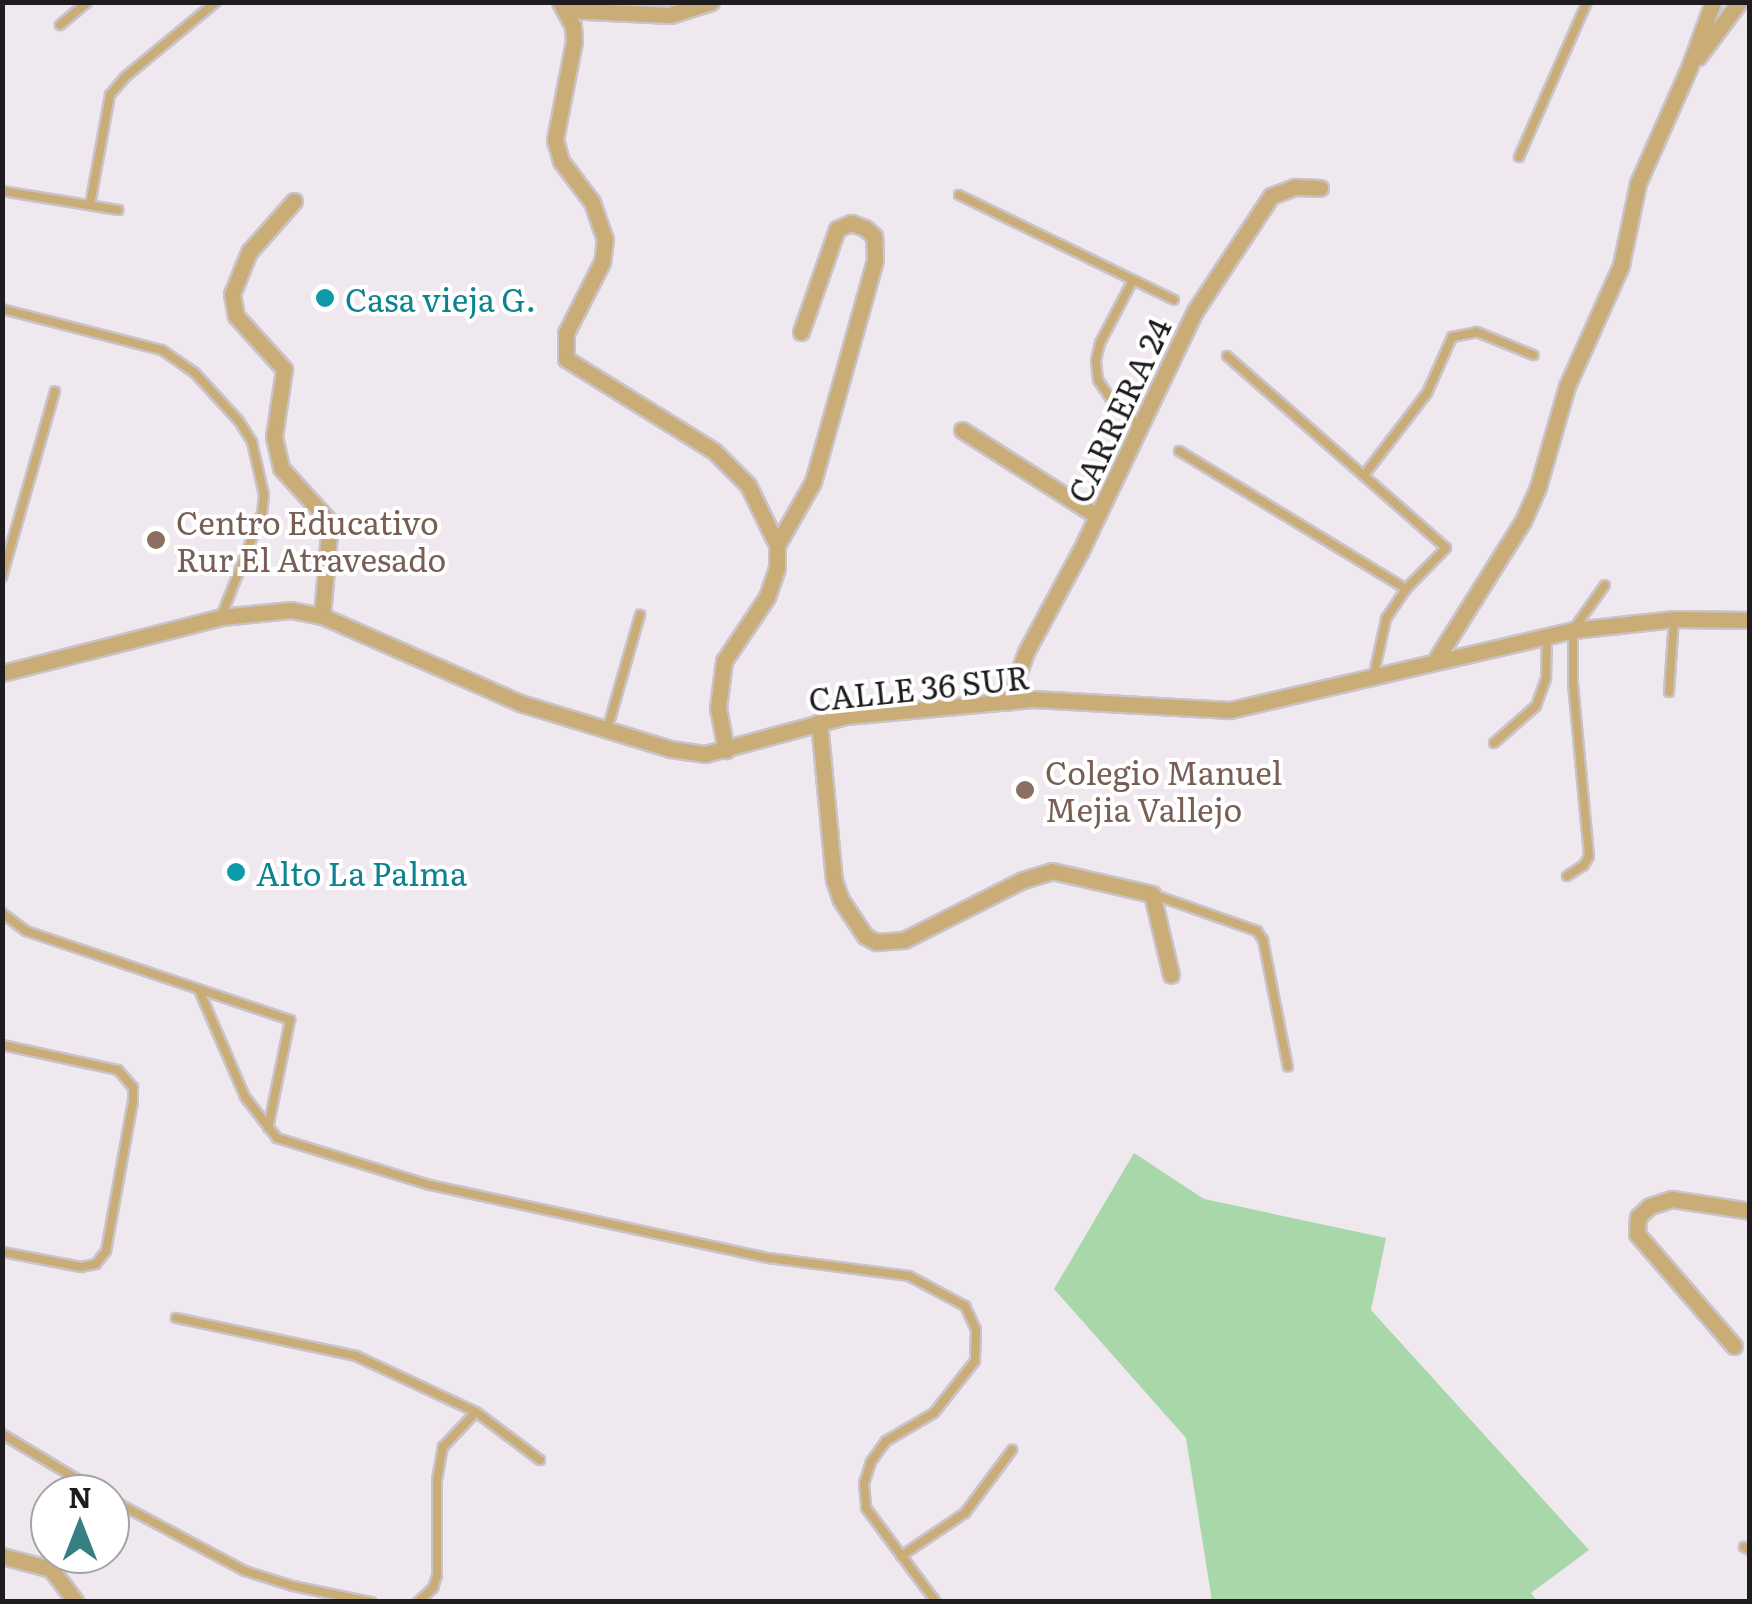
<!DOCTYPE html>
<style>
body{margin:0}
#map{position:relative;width:1752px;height:1604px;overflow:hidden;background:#f0e8ef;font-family:Literata,serif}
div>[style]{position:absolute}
.green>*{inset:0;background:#a8d8a9}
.roads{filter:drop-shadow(2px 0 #cac3ca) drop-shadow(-2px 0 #cac3ca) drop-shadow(0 2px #cac3ca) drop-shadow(0 -2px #cac3ca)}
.service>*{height:8px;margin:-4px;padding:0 4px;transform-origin:4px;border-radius:4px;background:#caad76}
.minor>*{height:15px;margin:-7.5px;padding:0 7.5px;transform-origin:7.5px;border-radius:7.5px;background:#caad76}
.dots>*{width:28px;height:28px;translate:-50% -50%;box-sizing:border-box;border:5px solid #fff;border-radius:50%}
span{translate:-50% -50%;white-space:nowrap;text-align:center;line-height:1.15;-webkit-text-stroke:8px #fff;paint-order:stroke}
.culture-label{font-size:32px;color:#0d838f}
.left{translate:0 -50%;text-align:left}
.street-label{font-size:32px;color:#1f1c1f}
.education-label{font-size:32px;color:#785e54}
.frame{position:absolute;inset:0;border:5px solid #1f1c1f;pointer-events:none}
.north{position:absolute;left:30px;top:1474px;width:100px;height:100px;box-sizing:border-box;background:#fff;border:2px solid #a5a4a5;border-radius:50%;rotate:0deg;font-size:28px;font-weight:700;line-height:40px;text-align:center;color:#1f1c1f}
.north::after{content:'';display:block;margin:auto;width:35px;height:45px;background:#367f83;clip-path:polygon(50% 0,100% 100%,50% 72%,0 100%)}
</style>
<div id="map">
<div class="green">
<div style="clip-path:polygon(1134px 1153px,1204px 1199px,1386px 1238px,1371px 1310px,1589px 1550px,1531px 1593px,1537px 1601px,1212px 1601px,1186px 1438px,1054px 1289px)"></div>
</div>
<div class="roads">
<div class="service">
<div style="left:60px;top:25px;width:35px;rotate:-40deg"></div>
<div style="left:1519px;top:157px;width:169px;rotate:-66.3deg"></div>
<div style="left:2px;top:191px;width:118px;rotate:9.3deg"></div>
<div style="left:959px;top:195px;width:239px;rotate:26deg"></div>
<div style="left:90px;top:205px;width:112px;rotate:-79.7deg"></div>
<div style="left:110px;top:95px;width:23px;rotate:-50deg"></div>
<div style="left:125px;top:77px;width:118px;rotate:-39.5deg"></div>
<div style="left:1133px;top:280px;width:71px;rotate:117.6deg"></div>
<div style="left:1100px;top:343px;width:18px;rotate:103deg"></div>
<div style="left:1096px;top:361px;width:19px;rotate:84deg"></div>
<div style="left:1098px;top:380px;width:29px;rotate:56deg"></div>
<div style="left:1114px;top:404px;width:33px;rotate:40deg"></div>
<div style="left:2px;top:309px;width:165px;rotate:14.4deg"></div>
<div style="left:162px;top:350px;width:40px;rotate:34.9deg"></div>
<div style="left:195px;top:373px;width:65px;rotate:47.5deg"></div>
<div style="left:239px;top:421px;width:25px;rotate:58deg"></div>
<div style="left:252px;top:442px;width:54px;rotate:77.2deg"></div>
<div style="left:264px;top:495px;width:18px;rotate:96deg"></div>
<div style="left:262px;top:513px;width:112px;rotate:111.5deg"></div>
<div style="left:1227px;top:356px;width:291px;rotate:41.2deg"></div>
<div style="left:1446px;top:548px;width:57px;rotate:134.3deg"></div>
<div style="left:1406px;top:589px;width:36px;rotate:124deg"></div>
<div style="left:1386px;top:619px;width:56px;rotate:102.3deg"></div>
<div style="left:1179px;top:451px;width:266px;rotate:31.3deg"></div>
<div style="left:1365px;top:474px;width:102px;rotate:-52.6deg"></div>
<div style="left:1427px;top:393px;width:61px;rotate:-65.9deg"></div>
<div style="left:1452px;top:337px;width:25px;rotate:-11deg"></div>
<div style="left:1477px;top:332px;width:61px;rotate:22.3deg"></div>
<div style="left:2px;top:577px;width:193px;rotate:-74.1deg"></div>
<div style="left:1669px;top:692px;width:73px;rotate:-86.1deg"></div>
<div style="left:607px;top:730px;width:120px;rotate:-74deg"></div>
<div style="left:1494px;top:743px;width:56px;rotate:-41.4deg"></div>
<div style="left:1536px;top:706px;width:30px;rotate:-70deg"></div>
<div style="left:1546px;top:678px;width:44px;rotate:-88.7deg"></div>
<div style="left:1567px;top:876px;width:20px;rotate:-33deg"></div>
<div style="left:1584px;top:865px;width:10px;rotate:-61deg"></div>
<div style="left:1589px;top:856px;width:173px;rotate:-95.3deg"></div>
<div style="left:1573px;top:684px;width:54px;rotate:-90deg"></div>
<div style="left:1573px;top:630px;width:55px;rotate:-54.6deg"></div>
<div style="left:1152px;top:894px;width:111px;rotate:19.4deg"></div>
<div style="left:1257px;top:931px;width:11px;rotate:56deg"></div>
<div style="left:1263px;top:940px;width:129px;rotate:78.9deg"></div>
<div style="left:2px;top:913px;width:30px;rotate:37deg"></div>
<div style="left:26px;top:931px;width:279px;rotate:18.6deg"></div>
<div style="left:290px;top:1020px;width:110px;rotate:101.5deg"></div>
<div style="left:199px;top:990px;width:116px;rotate:66.7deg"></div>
<div style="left:245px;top:1097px;width:52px;rotate:52deg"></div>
<div style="left:277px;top:1138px;width:160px;rotate:17.1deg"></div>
<div style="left:430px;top:1185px;width:347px;rotate:12.2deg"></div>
<div style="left:769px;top:1258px;width:141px;rotate:7.3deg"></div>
<div style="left:909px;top:1276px;width:64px;rotate:28.2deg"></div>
<div style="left:965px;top:1306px;width:26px;rotate:65deg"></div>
<div style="left:976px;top:1330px;width:31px;rotate:92deg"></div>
<div style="left:975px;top:1361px;width:66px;rotate:128.3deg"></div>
<div style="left:934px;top:1413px;width:56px;rotate:149.7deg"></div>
<div style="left:886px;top:1441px;width:26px;rotate:126deg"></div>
<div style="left:871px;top:1462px;width:22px;rotate:108deg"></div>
<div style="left:864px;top:1483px;width:25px;rotate:85deg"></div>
<div style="left:866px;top:1508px;width:117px;rotate:53.3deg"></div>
<div style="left:2px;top:1045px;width:119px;rotate:12.2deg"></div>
<div style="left:118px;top:1070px;width:23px;rotate:49deg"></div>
<div style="left:133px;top:1087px;width:14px;rotate:90deg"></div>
<div style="left:133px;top:1101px;width:152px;rotate:100.2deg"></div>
<div style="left:106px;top:1251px;width:16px;rotate:128deg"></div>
<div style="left:96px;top:1264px;width:15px;rotate:169deg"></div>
<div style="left:81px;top:1267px;width:80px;rotate:-169.2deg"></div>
<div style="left:176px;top:1318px;width:184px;rotate:11.9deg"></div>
<div style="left:356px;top:1356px;width:132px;rotate:25deg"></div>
<div style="left:476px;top:1412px;width:80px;rotate:36.9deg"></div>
<div style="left:2px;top:1434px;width:117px;rotate:31deg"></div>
<div style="left:110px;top:1499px;width:153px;rotate:28.1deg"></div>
<div style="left:245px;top:1571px;width:50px;rotate:17.4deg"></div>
<div style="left:293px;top:1586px;width:80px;rotate:11.6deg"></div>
<div style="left:1744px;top:1547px;width:7px;rotate:27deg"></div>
<div style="left:901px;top:1556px;width:77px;rotate:-33.9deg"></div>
<div style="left:965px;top:1513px;width:79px;rotate:-53.3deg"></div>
<div style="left:418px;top:1602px;width:21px;rotate:-43deg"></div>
<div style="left:433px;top:1588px;width:13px;rotate:-72deg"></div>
<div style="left:437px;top:1576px;width:96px;rotate:-90deg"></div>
<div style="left:437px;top:1480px;width:34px;rotate:-80deg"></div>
<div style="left:443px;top:1447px;width:48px;rotate:-46.7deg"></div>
</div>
<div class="minor">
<div style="left:560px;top:2px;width:27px;rotate:62deg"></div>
<div style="left:573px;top:26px;width:15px;rotate:86deg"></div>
<div style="left:574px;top:41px;width:101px;rotate:100.9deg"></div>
<div style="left:555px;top:140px;width:22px;rotate:74deg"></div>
<div style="left:561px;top:161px;width:51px;rotate:52.9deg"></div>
<div style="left:592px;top:202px;width:39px;rotate:71deg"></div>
<div style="left:605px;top:239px;width:23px;rotate:97deg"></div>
<div style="left:602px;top:262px;width:80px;rotate:116.9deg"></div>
<div style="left:566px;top:333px;width:26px;rotate:90deg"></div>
<div style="left:566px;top:359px;width:174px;rotate:31.9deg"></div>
<div style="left:714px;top:451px;width:48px;rotate:45deg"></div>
<div style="left:748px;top:485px;width:67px;rotate:64.2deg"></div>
<div style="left:777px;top:545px;width:23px;rotate:90deg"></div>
<div style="left:777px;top:568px;width:31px;rotate:109deg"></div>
<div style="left:767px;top:597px;width:77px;rotate:123.9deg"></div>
<div style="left:724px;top:661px;width:47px;rotate:97.3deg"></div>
<div style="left:718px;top:708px;width:43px;rotate:79.2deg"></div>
<div style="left:566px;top:10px;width:104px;rotate:2.8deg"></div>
<div style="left:670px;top:15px;width:43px;rotate:-17.6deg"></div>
<div style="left:1698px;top:57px;width:69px;rotate:-53.3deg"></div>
<div style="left:294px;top:201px;width:68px;rotate:131.4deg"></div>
<div style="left:249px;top:252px;width:45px;rotate:112deg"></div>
<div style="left:232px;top:294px;width:22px;rotate:80deg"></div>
<div style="left:236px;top:316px;width:72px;rotate:47.8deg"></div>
<div style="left:284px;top:369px;width:69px;rotate:98.4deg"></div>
<div style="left:274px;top:437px;width:32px;rotate:77deg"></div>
<div style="left:281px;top:468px;width:73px;rotate:47.8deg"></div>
<div style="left:330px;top:522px;width:94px;rotate:94.9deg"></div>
<div style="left:962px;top:430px;width:160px;rotate:32.5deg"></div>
<div style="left:777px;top:545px;width:73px;rotate:-60.3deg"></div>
<div style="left:813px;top:482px;width:230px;rotate:-74.4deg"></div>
<div style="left:875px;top:260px;width:24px;rotate:-92deg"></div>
<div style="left:874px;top:236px;width:12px;rotate:-138deg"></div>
<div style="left:865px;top:228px;width:15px;rotate:-160deg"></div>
<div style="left:851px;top:223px;width:15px;rotate:157deg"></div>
<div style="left:837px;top:229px;width:109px;rotate:109.3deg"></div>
<div style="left:1437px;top:658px;width:162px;rotate:-57.9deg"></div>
<div style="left:1523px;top:521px;width:37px;rotate:-66deg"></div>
<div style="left:1538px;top:487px;width:105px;rotate:-74deg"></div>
<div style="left:1567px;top:386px;width:133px;rotate:-65.9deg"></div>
<div style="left:1621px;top:265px;width:84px;rotate:-78.3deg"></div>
<div style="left:1638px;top:183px;width:126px;rotate:-66.1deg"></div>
<div style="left:1689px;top:68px;width:70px;rotate:-70deg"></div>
<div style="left:2px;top:673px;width:226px;rotate:-14.3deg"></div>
<div style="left:221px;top:617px;width:70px;rotate:-5.7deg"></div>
<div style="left:291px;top:610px;width:32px;rotate:11deg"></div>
<div style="left:322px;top:616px;width:216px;rotate:23.7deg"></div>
<div style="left:520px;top:703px;width:157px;rotate:17deg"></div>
<div style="left:670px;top:749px;width:35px;rotate:8deg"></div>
<div style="left:705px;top:754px;width:146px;rotate:-15.1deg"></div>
<div style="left:846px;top:716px;width:188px;rotate:-5.2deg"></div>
<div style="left:1033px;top:699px;width:197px;rotate:3.2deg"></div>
<div style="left:1230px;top:710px;width:352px;rotate:-13.1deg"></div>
<div style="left:1573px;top:630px;width:102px;rotate:-6.2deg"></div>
<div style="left:1674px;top:619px;width:76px;rotate:0.8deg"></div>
<div style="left:1008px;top:702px;width:53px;rotate:-70.2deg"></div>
<div style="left:1026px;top:652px;width:116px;rotate:-61.7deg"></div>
<div style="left:1081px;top:550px;width:265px;rotate:-64.5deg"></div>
<div style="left:1195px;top:311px;width:138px;rotate:-56.5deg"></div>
<div style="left:1271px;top:196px;width:26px;rotate:-21deg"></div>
<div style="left:1295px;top:187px;width:25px;rotate:2deg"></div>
<div style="left:819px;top:722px;width:159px;rotate:84.6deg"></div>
<div style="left:834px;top:880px;width:21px;rotate:71deg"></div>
<div style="left:841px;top:900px;width:43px;rotate:56.3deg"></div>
<div style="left:865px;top:936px;width:13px;rotate:29deg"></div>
<div style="left:876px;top:942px;width:28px;rotate:-4deg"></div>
<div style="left:904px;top:940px;width:133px;rotate:-26.8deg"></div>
<div style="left:1023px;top:880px;width:30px;rotate:-17deg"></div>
<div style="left:1052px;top:871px;width:103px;rotate:13deg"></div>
<div style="left:1152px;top:894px;width:83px;rotate:76.8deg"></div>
<div style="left:1734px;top:1346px;width:148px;rotate:-130.9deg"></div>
<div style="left:1637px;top:1234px;width:17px;rotate:-87deg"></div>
<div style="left:1638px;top:1217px;width:16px;rotate:-43deg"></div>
<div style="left:1650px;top:1206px;width:23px;rotate:-18deg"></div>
<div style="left:1672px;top:1199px;width:79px;rotate:8.7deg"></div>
<div style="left:2px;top:1556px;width:51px;rotate:14.9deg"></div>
<div style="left:51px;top:1569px;width:41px;rotate:52.9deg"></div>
</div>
</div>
<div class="dots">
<div style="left:325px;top:298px;background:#0f9aa8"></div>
<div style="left:156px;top:540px;background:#8d6e63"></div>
<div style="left:1025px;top:790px;background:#8d6e63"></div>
<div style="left:236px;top:872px;background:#0f9aa8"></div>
</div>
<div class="culture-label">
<span class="left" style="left:345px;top:298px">Casa vieja G.</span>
<span class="left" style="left:256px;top:872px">Alto La Palma</span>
</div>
<div class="street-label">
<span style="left:1118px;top:410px;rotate:-65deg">CARRERA 24</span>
<span style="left:919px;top:687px;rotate:-6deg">CALLE 36 SUR</span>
</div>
<div class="education-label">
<span class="left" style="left:176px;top:540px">Centro Educativo<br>Rur El Atravesado</span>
<span class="left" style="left:1045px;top:790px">Colegio Manuel<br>Mejia Vallejo</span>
</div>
<div class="frame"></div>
<div class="north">N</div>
</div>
